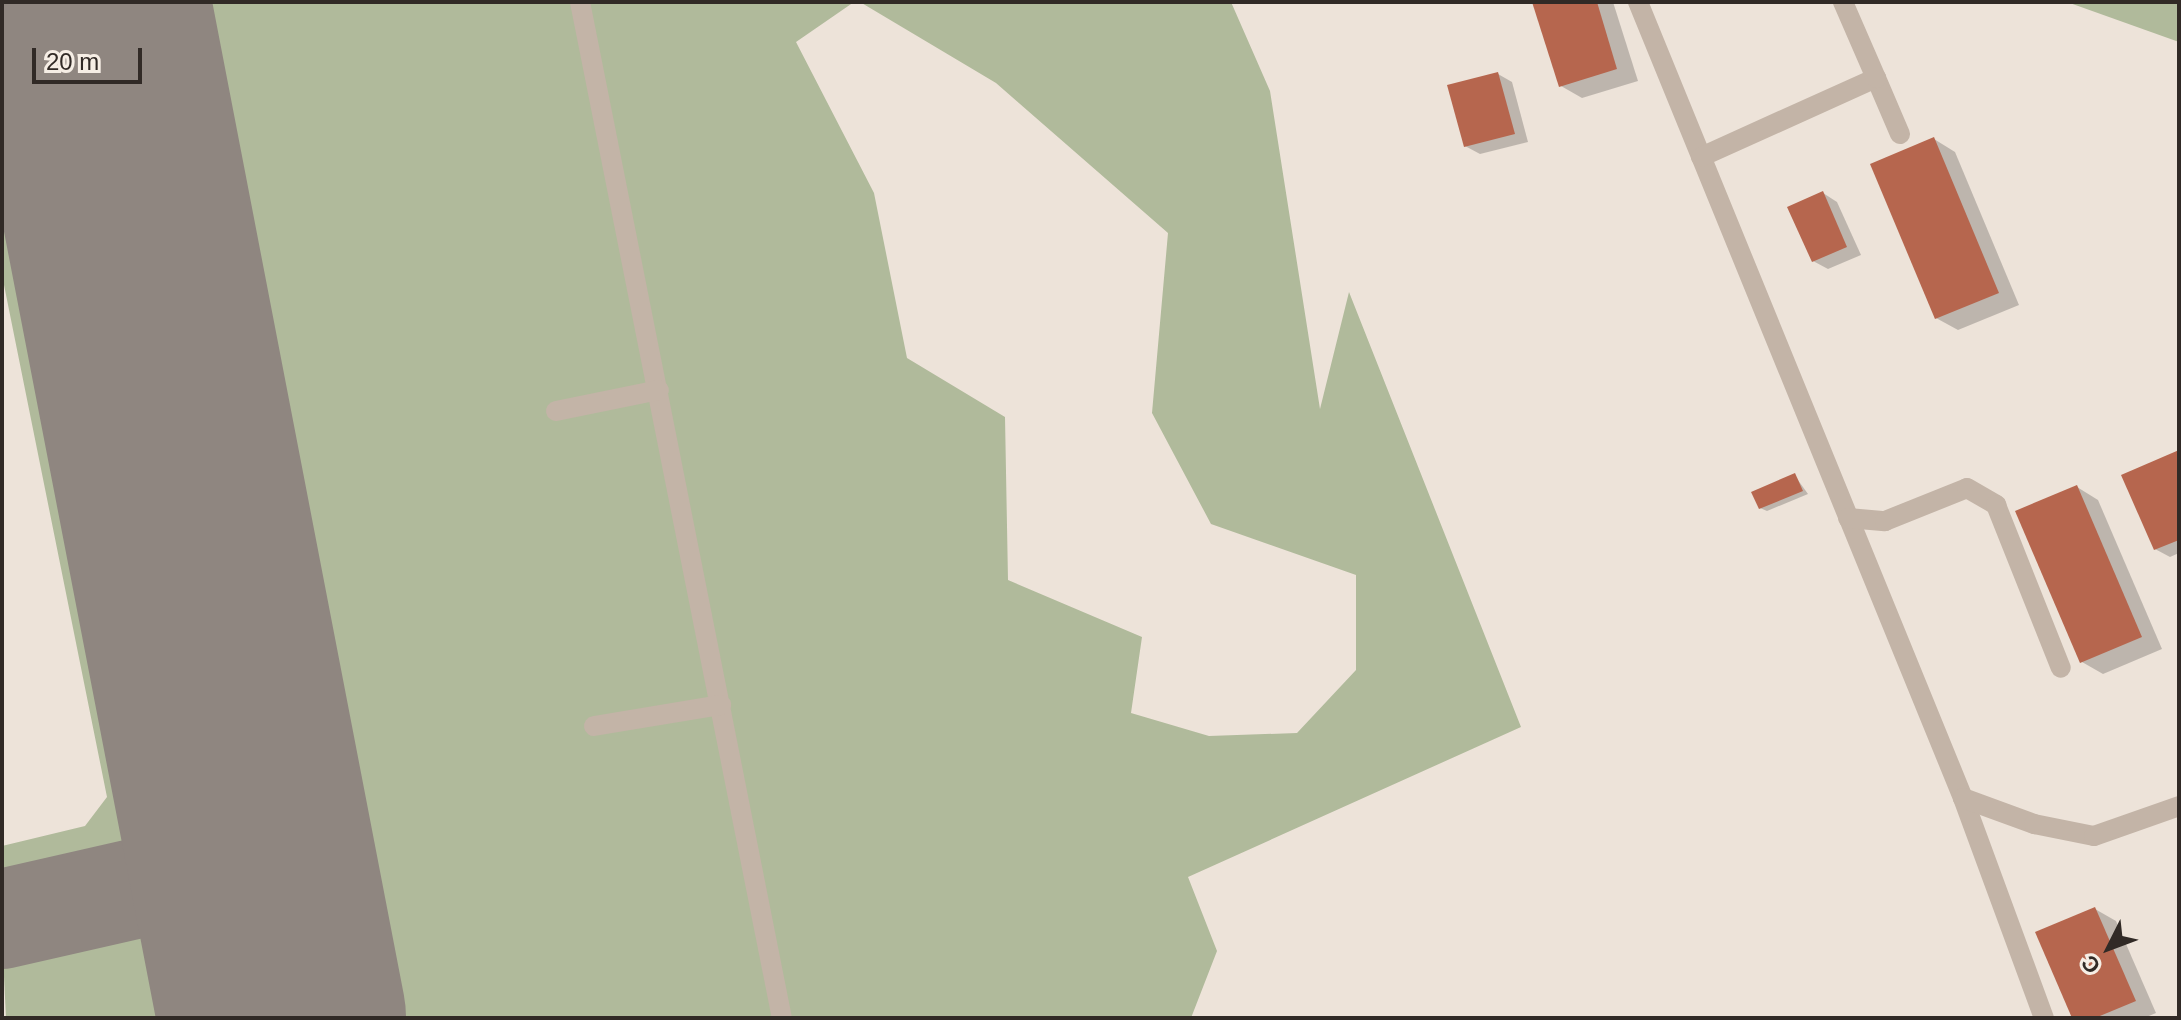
<!DOCTYPE html>
<meta charset="utf-8">
<style>
body{margin:0}
#map{position:relative;width:2181px;height:1020px;overflow:hidden;background:#ede3d9;font-family:Helvetica,sans-serif}
div>[style]{position:absolute}
.green>*{inset:0;background:#b0ba9b}
.shadow>*{inset:0;background:#0003}
.taxiway>*{height:100px;margin:-50px;padding:0 50px;transform-origin:50px;border-radius:50px;background:#8f8680}
.runway>*{height:248px;margin:-124px;padding:0 124px;transform-origin:124px;border-radius:124px;background:#8f8680}
.building>*{inset:0;background:#b6664e}
.minor>*{height:20px;margin:-10px;padding:0 10px;transform-origin:10px;border-radius:10px;background:#c3b4a7}
span{translate:-50% -50%;white-space:nowrap;text-align:center;line-height:1.15;-webkit-text-stroke:7px #f6eee5;paint-order:stroke}
.frame{position:absolute;inset:0;border:4px solid #312a26;pointer-events:none}
.north{position:absolute;left:2069px;top:908px;width:80px;height:80px;-webkit-text-stroke:6px #f6eee5;paint-order:stroke;rotate:228deg;font-size:22px;font-weight:700;line-height:32px;text-align:center;color:#312a26}
.north::after{content:'';display:block;margin:auto;width:28px;height:36px;background:#312a26;clip-path:polygon(50% 0,100% 100%,50% 72%,0 100%)}
.scale{position:absolute;left:32px;top:48px;width:110px;height:36px;box-sizing:border-box;border:4px solid #312a26;border-top:0;padding-left:10px;font-size:24px;line-height:28px;white-space:nowrap;color:#312a26;-webkit-text-stroke:6px #f6eee5;paint-order:stroke}
</style>
<div id="map">
<div class="green">
<div style="clip-path:polygon(175px 2px,854px 2px,796px 42px,874px 193px,907px 358px,1005px 417px,1008px 580px,1142px 637px,1131px 713px,1209px 736px,1297px 733px,1356px 670px,1356px 575px,1211px 524px,1152px 413px,1168px 233px,996px 83px,860px 2px,1231px 2px,1270px 91px,1320px 409px,1349px 292px,1521px 727px,1188px 877px,1217px 951px,1191px 1018px,372px 1018px)"></div>
<div style="clip-path:polygon(2067px 2px,2179px 2px,2179px 42px)"></div>
<div style="clip-path:polygon(2px 31px,162px 856px,144px 867px,2px 899px,2px 846px,85px 826px,107px 797px,2px 275px)"></div>
<div style="clip-path:polygon(173px 904px,195px 1018px,6px 1018px,2px 936px)"></div>
</div>
<div class="shadow">
<div style="clip-path:polygon(1534px 2px,1613px 2px,1638px 81px,1582px 98px,1561px 86px)"></div>
<div style="clip-path:polygon(1498px 74px,1512px 82px,1528px 142px,1480px 154px,1465px 146px)"></div>
<div style="clip-path:polygon(1934px 139px,1955px 152px,2019px 305px,1958px 330px,1936px 318px)"></div>
<div style="clip-path:polygon(1823px 193px,1837px 202px,1861px 255px,1828px 269px,1813px 261px)"></div>
<div style="clip-path:polygon(2179px 452px,2179px 553px,2170px 557px,2155px 549px)"></div>
<div style="clip-path:polygon(1795px 476px,1808px 494px,1767px 511px,1760px 508px)"></div>
<div style="clip-path:polygon(2077px 487px,2098px 500px,2162px 649px,2103px 674px,2082px 662px)"></div>
<div style="clip-path:polygon(2095px 909px,2116px 921px,2156px 1013px,2144px 1018px,2074px 1018px)"></div>
</div>
<div class="taxiway">
<div style="left:2px;top:919px;width:257px;rotate:-12.8deg"></div>
</div>
<div class="runway">
<div style="left:86px;top:2px;width:1035px;rotate:79.08deg"></div>
</div>
<div class="building">
<div style="clip-path:polygon(1532px 2px,1597px 2px,1617px 69px,1559px 87px)"></div>
<div style="clip-path:polygon(1498px 72px,1515px 134px,1464px 147px,1447px 85px)"></div>
<div style="clip-path:polygon(1934px 137px,1999px 293px,1935px 319px,1870px 164px)"></div>
<div style="clip-path:polygon(1823px 191px,1847px 247px,1812px 262px,1787px 207px)"></div>
<div style="clip-path:polygon(2179px 450px,2179px 540px,2154px 550px,2121px 475px)"></div>
<div style="clip-path:polygon(1795px 473px,1803px 491px,1759px 509px,1751px 492px)"></div>
<div style="clip-path:polygon(2077px 485px,2142px 637px,2080px 663px,2015px 511px)"></div>
<div style="clip-path:polygon(2095px 907px,2136px 1001px,2095px 1018px,2072px 1018px,2035px 932px)"></div>
</div>
<div class="minor">
<div style="left:580px;top:2px;width:1036px;rotate:78.76deg"></div>
<div style="left:1638px;top:2px;width:860px;rotate:67.79deg"></div>
<div style="left:1963px;top:798px;width:234px;rotate:69.8deg"></div>
<div style="left:1876px;top:78px;width:61px;rotate:66.8deg"></div>
<div style="left:1701px;top:157px;width:192px;rotate:-24.3deg"></div>
<div style="left:1876px;top:78px;width:83px;rotate:-113.5deg"></div>
<div style="left:556px;top:411px;width:105px;rotate:-11.5deg"></div>
<div style="left:1848px;top:518px;width:37px;rotate:5deg"></div>
<div style="left:1885px;top:521px;width:88px;rotate:-21.9deg"></div>
<div style="left:1967px;top:488px;width:34px;rotate:30deg"></div>
<div style="left:1996px;top:505px;width:175px;rotate:68.3deg"></div>
<div style="left:594px;top:726px;width:129px;rotate:-9.4deg"></div>
<div style="left:1963px;top:798px;width:76px;rotate:20.1deg"></div>
<div style="left:2034px;top:824px;width:61px;rotate:11.3deg"></div>
<div style="left:2094px;top:836px;width:90px;rotate:-19.4deg"></div>
</div>
<div class="frame"></div>
<div class="north">С</div>
<div class="scale">20 m</div>
</div>
